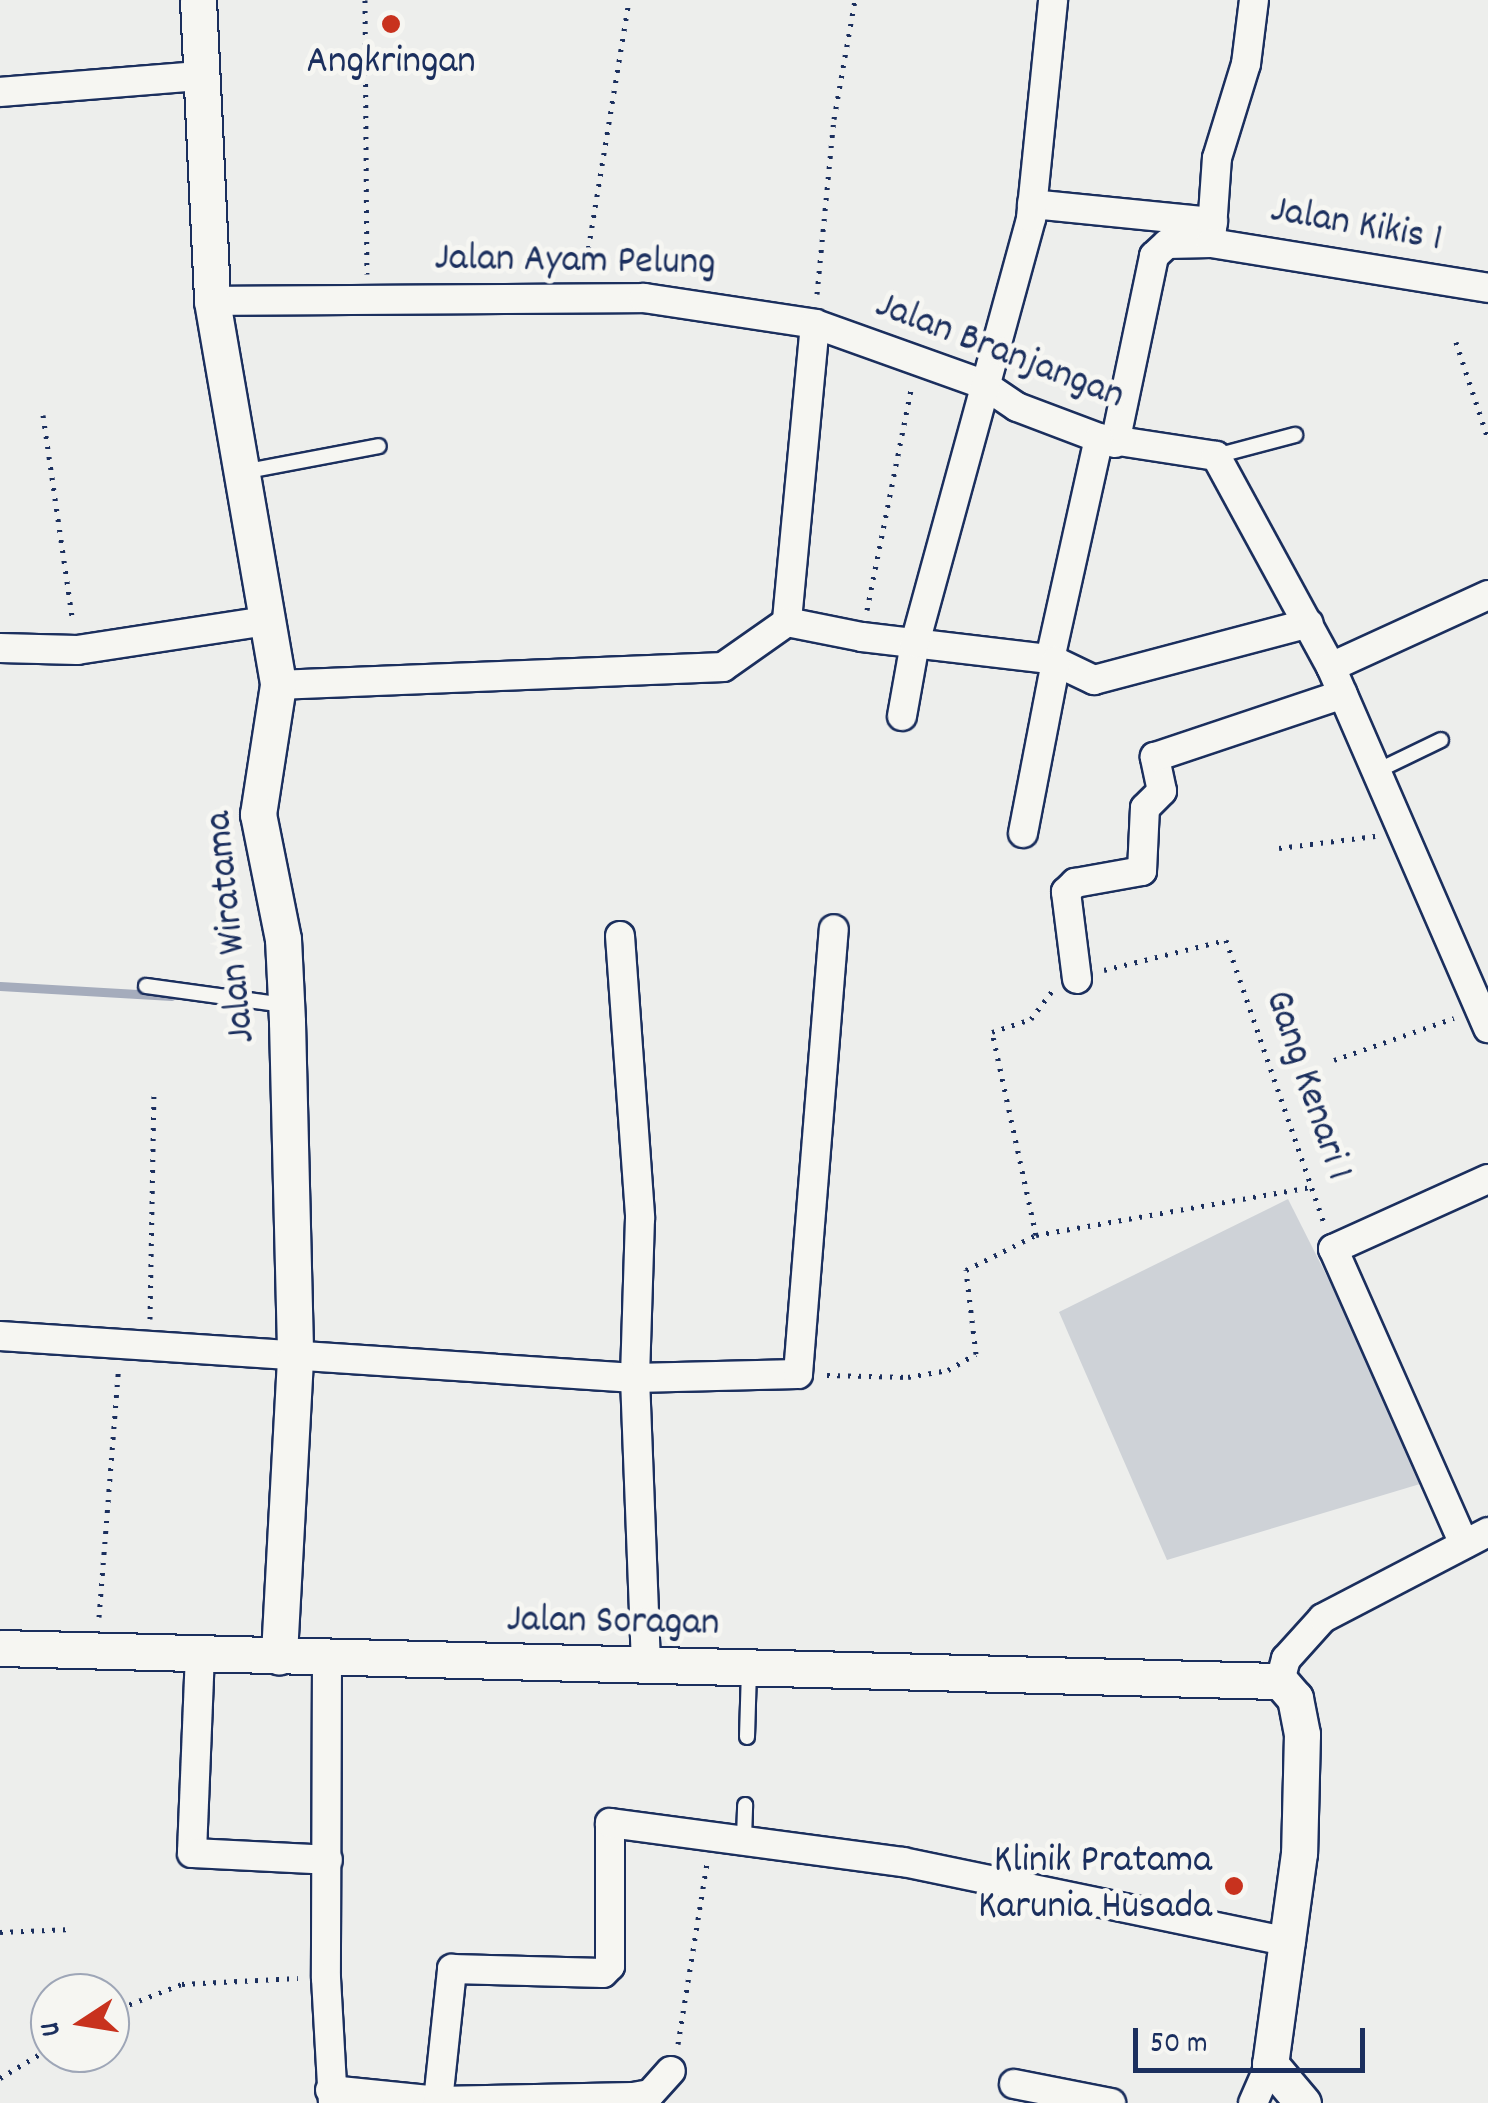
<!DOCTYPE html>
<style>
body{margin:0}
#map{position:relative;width:1488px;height:2103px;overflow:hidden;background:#edeeec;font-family:Dekko,sans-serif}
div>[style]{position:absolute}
.green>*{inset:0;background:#ced2d7}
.stream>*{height:9px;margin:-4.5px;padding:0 4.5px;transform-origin:4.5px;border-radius:4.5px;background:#a5acbc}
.path>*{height:5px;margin-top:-2.5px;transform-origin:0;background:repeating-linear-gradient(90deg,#1b2f5e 0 2.5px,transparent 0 10.5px)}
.roads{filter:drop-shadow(2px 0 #1b2f5e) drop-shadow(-2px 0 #1b2f5e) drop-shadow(0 2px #1b2f5e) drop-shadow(0 -2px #1b2f5e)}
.service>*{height:14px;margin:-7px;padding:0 7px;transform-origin:7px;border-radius:7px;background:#f6f6f2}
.minor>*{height:28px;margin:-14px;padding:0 14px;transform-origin:14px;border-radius:14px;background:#f6f6f2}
.tertiary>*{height:35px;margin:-17.5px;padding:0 17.5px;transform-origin:17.5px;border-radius:17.5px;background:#f6f6f2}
.dots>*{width:28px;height:28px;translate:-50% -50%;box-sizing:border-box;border:5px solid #f6f6f2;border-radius:50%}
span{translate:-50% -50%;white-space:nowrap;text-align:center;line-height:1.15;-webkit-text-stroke:10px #f6f6f2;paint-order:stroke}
.poi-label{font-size:40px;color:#1b2f5e}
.right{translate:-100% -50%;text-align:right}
.street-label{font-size:40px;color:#1b2f5e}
.north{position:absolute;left:30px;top:1973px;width:100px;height:100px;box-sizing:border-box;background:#f6f6f2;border:2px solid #9ea6b7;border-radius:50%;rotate:258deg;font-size:28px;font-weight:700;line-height:40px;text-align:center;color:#1b2f5e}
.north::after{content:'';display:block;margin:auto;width:35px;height:45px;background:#c8321e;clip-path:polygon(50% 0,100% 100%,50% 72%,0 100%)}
.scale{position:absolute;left:1133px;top:2028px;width:232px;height:45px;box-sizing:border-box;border:5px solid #1b2f5e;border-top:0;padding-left:12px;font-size:30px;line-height:35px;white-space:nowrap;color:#1b2f5e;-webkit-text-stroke:8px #f6f6f2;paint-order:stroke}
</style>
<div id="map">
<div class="green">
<div style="clip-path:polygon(1288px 1199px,1430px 1481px,1167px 1560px,1059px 1312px)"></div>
</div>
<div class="stream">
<div style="left:0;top:986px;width:172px;rotate:3.3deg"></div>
</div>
<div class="path">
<div style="left:365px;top:0;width:274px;rotate:89.6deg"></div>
<div style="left:585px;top:269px;width:273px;rotate:-80.7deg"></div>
<div style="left:817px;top:294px;width:176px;rotate:-84.5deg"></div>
<div style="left:834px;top:119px;width:121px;rotate:-80deg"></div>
<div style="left:1456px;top:342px;width:102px;rotate:71.7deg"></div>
<div style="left:43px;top:415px;width:209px;rotate:81.8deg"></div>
<div style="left:867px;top:610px;width:224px;rotate:-78.7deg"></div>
<div style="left:1279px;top:848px;width:97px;rotate:-7.1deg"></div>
<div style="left:1104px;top:970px;width:126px;rotate:-13.8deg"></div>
<div style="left:1226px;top:940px;width:299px;rotate:70.9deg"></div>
<div style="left:1334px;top:1060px;width:127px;rotate:-19.3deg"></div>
<div style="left:1036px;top:1235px;width:208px;rotate:-102.2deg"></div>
<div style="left:992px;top:1032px;width:41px;rotate:-18.4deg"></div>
<div style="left:1031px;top:1019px;width:36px;rotate:-53deg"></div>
<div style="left:150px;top:1319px;width:223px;rotate:-89deg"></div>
<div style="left:827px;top:1375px;width:81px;rotate:1.4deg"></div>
<div style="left:908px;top:1377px;width:41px;rotate:-9.9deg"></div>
<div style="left:948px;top:1370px;width:32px;rotate:-30deg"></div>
<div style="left:976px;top:1354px;width:85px;rotate:-96.8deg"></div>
<div style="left:966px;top:1270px;width:78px;rotate:-26.6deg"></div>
<div style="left:1036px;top:1235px;width:280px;rotate:-9.9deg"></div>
<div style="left:99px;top:1617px;width:245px;rotate:-85.5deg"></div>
<div style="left:0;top:1932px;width:72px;rotate:-2.4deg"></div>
<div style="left:110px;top:2012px;width:77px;rotate:-21.3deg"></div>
<div style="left:182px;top:1984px;width:116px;rotate:-3deg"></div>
<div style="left:678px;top:2044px;width:183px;rotate:-80.9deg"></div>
<div style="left:0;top:2078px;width:58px;rotate:-31deg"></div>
</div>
<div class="roads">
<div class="service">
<div style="left:1216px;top:456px;width:82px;rotate:-14.9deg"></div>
<div style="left:242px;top:472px;width:139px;rotate:-10.7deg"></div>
<div style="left:1377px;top:771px;width:71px;rotate:-25.8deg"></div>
<div style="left:146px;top:986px;width:140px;rotate:7.8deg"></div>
<div style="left:747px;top:1737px;width:67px;rotate:-88.3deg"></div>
<div style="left:744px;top:1838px;width:33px;rotate:-88deg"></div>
</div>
<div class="minor">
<div style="left:0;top:92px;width:198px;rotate:-4.6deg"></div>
<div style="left:1032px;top:204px;width:182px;rotate:5.7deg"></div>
<div style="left:1211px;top:243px;width:85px;rotate:-86deg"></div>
<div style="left:1217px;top:158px;width:98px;rotate:-72.9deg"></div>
<div style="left:1246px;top:64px;width:64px;rotate:-82.9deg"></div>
<div style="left:212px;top:301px;width:432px;rotate:-0.4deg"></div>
<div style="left:644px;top:298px;width:173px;rotate:8.6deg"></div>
<div style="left:815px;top:324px;width:299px;rotate:95.4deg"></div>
<div style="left:815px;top:324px;width:178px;rotate:19.7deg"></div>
<div style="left:983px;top:384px;width:41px;rotate:34.1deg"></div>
<div style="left:1017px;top:407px;width:88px;rotate:20.7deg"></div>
<div style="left:1099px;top:438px;width:118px;rotate:8.7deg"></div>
<div style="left:1216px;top:456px;width:240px;rotate:61.4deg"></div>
<div style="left:1331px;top:667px;width:394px;rotate:66.5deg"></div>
<div style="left:1115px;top:443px;width:191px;rotate:-78.2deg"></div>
<div style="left:1154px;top:256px;width:18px;rotate:-43deg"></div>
<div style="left:1167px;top:244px;width:44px;rotate:-1.3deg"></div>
<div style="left:1211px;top:243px;width:281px;rotate:9.2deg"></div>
<div style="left:0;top:648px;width:77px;rotate:1.5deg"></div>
<div style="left:77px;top:650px;width:192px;rotate:-8.7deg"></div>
<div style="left:1050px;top:659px;width:226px;rotate:-77.5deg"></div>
<div style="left:1331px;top:667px;width:173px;rotate:-24.6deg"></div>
<div style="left:278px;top:685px;width:445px;rotate:-2.3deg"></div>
<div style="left:723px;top:667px;width:78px;rotate:-35.1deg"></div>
<div style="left:787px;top:622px;width:76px;rotate:11.3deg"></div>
<div style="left:862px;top:637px;width:189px;rotate:6.7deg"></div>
<div style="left:1050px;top:659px;width:49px;rotate:25.5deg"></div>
<div style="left:1094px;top:680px;width:222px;rotate:-14.8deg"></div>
<div style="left:902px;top:716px;width:74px;rotate:-79.9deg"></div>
<div style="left:915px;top:643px;width:441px;rotate:-74.7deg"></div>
<div style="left:1031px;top:218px;width:219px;rotate:-84.2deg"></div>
<div style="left:1023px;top:833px;width:175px;rotate:-79.1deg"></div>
<div style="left:620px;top:936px;width:283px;rotate:85.9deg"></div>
<div style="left:640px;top:1218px;width:160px;rotate:91.8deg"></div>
<div style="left:635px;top:1378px;width:290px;rotate:87.8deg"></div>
<div style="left:1077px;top:979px;width:88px;rotate:-97.2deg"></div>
<div style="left:1066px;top:892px;width:13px;rotate:-45deg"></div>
<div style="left:1075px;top:883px;width:68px;rotate:-10.2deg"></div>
<div style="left:1142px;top:871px;width:63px;rotate:-87.3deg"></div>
<div style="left:1145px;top:808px;width:24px;rotate:-45deg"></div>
<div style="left:1162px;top:791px;width:35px;rotate:-102deg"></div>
<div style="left:1155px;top:757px;width:198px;rotate:-18.5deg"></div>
<div style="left:0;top:1336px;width:636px;rotate:3.78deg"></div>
<div style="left:635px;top:1378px;width:163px;rotate:-1.4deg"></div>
<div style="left:798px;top:1374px;width:446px;rotate:-85.4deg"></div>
<div style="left:1464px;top:1544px;width:323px;rotate:-113.9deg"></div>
<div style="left:1333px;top:1249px;width:170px;rotate:-24.3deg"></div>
<div style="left:200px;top:1653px;width:200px;rotate:92.3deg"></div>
<div style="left:192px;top:1853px;width:136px;rotate:2.9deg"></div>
<div style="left:327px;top:1660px;width:318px;rotate:90.2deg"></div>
<div style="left:326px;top:1978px;width:125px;rotate:86.8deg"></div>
<div style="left:1280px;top:1681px;width:23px;rotate:-75deg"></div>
<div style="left:1286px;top:1659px;width:55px;rotate:-47.9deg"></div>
<div style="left:1323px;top:1618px;width:186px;rotate:-27.5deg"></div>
<div style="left:1014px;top:2084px;width:99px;rotate:11.1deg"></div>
<div style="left:330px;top:2090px;width:109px;rotate:5.8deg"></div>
<div style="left:438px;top:2101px;width:195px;rotate:-1.2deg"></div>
<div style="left:633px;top:2097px;width:17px;rotate:-10deg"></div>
<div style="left:650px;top:2094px;width:31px;rotate:-48deg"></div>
<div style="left:438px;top:2101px;width:133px;rotate:-83.9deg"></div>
<div style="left:452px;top:1969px;width:151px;rotate:1.5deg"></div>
<div style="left:603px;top:1973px;width:10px;rotate:-45deg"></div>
<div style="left:610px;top:1966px;width:143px;rotate:-90deg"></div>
<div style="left:610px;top:1823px;width:296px;rotate:7.6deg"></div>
<div style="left:903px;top:1862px;width:396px;rotate:11.7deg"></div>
<div style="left:1253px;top:2103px;width:43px;rotate:-66.4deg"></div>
</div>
<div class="tertiary">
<div style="left:198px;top:0;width:301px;rotate:87.3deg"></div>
<div style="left:212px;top:301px;width:390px;rotate:80.2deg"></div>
<div style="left:278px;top:685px;width:131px;rotate:98.8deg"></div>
<div style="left:258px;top:814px;width:127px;rotate:78.7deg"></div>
<div style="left:283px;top:939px;width:83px;rotate:87.2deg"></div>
<div style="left:287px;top:1022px;width:337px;rotate:88.6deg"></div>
<div style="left:295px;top:1359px;width:298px;rotate:93.1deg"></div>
<div style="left:0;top:1648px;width:1280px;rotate:1.48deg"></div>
<div style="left:1280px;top:1681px;width:23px;rotate:49deg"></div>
<div style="left:1295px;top:1698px;width:37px;rotate:79deg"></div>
<div style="left:1302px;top:1734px;width:119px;rotate:91.4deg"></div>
<div style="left:1299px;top:1853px;width:213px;rotate:97.8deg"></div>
<div style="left:1270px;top:2064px;width:51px;rotate:49.8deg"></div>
</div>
</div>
<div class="dots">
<div style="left:391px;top:24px;background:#c8321e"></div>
<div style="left:1234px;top:1886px;background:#c8321e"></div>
</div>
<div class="poi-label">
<span style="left:391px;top:64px">Angkringan</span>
<span class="right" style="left:1212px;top:1886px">Klinik Pratama<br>Karunia Husada</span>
</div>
<div class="street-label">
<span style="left:1356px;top:227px;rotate:10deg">Jalan Kikis 1</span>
<span style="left:575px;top:263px;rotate:1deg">Jalan Ayam Pelung</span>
<span style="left:999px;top:353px;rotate:21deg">Jalan Branjangan</span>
<span style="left:233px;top:927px;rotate:-96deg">Jalan Wiratama</span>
<span style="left:1306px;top:1086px;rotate:71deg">Gang Kenari 1</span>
<span style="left:613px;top:1624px;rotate:1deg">Jalan Soragan</span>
</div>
<div class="north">U</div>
<div class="scale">50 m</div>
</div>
